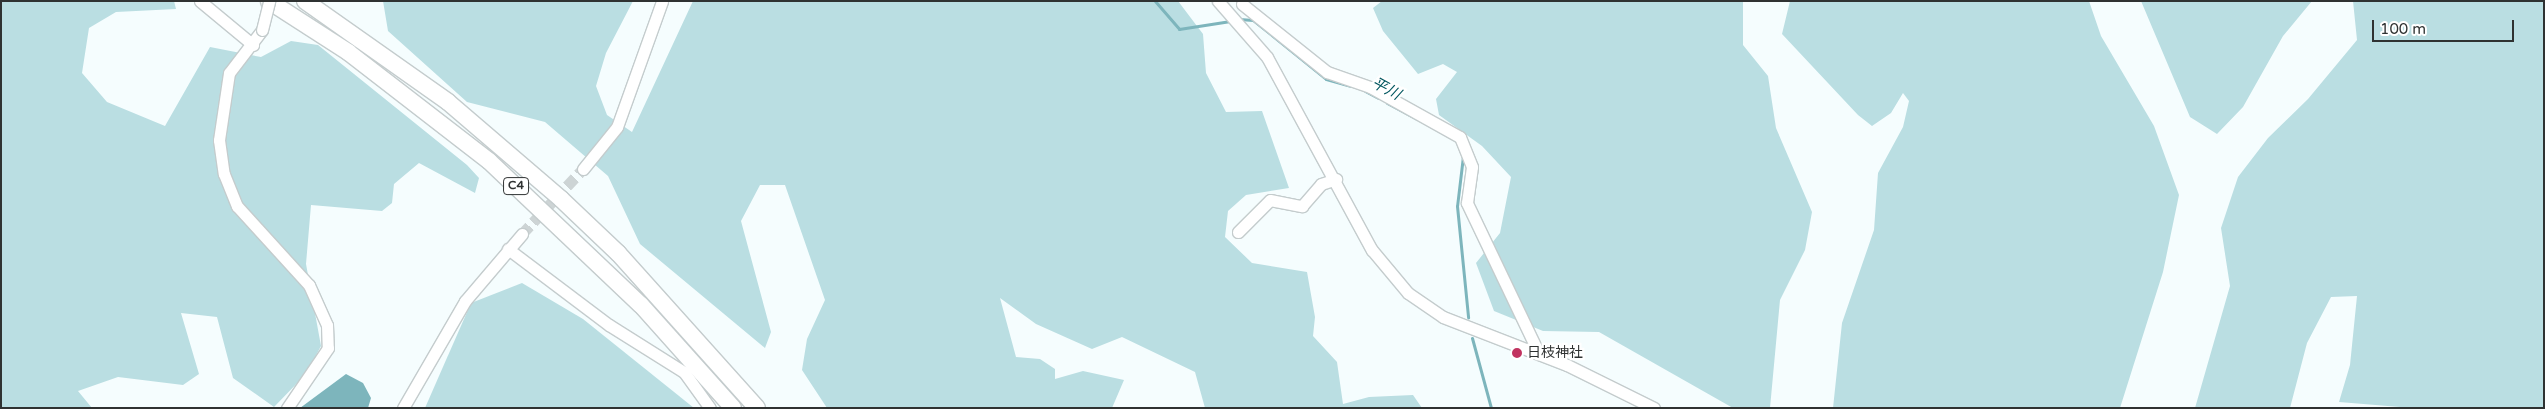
<!DOCTYPE html>
<meta charset="utf-8">
<style>
body{margin:0}
#map{position:relative;width:2545px;height:409px;overflow:hidden;background:#f5fdfe;font-family:"Varela Round","Noto Sans JP",sans-serif}
div>[style]{position:absolute}
.green>*{inset:0;background:#badee2}
.water>*{inset:0;background:#7db5bc}
.stream>*{height:3px;margin:-1.5px;padding:0 1.5px;transform-origin:1.5px;border-radius:1.5px;background:#7db5bc}
.minor-tunnel>*{height:11px;margin-top:-5.5px;transform-origin:0;background:repeating-linear-gradient(90deg,#cdd4d5 0 11px,transparent 0 16.5px)}
.roads{filter:drop-shadow(1px 0 #c4cccd) drop-shadow(-1px 0 #c4cccd) drop-shadow(0 1px #c4cccd) drop-shadow(0 -1px #c4cccd)}
.minor>*{height:11px;margin:-5.5px;padding:0 5.5px;transform-origin:5.5px;border-radius:5.5px;background:#fff}
.highway>*{height:16px;margin:-8px;padding:0 8px;transform-origin:8px;border-radius:8px;background:#fff}
.bridges{filter:drop-shadow(1px 0 #c4cccd) drop-shadow(-1px 0 #c4cccd) drop-shadow(0 1px #c4cccd) drop-shadow(0 -1px #c4cccd)}
.minor-bridge>*{height:11px;margin:-5.5px;padding:0 5.5px;transform-origin:5.5px;border-radius:5.5px;background:#fff}
.dots>*{width:14px;height:14px;translate:-50% -50%;box-sizing:border-box;border:2px solid #fff;border-radius:50%}
span{translate:-50% -50%;white-space:nowrap;text-align:center;line-height:1.15;-webkit-text-stroke:4.5px #fff;paint-order:stroke}
.shield-label span{padding:1px 4px;background:#fff;border:1px solid;border-radius:4px;-webkit-text-stroke-width:0}
.shield-label{font-size:12px;color:#2f3232;font-weight:700}
.poi-label{font-size:14px;color:#2f3232}
.left{translate:0 -50%;text-align:left}
.water-label{font-size:15px;color:#00565f;font-style:italic}
.frame{position:absolute;inset:0;border:2px solid #2f3232;pointer-events:none}
.scale{position:absolute;left:2372px;top:20px;width:142px;height:22px;box-sizing:border-box;border:2px solid #2f3232;border-top:0;padding-left:6px;font-size:15px;line-height:18px;white-space:nowrap;color:#2f3232;-webkit-text-stroke:4px #fff;paint-order:stroke}
</style>
<div id="map">
<div class="green">
<div style="clip-path:polygon(1px 1px,174px 1px,176px 9px,116px 12px,89px 28px,82px 73px,107px 102px,165px 126px,210px 47px,261px 57px,291px 41px,318px 45px,467px 165px,479px 178px,475px 193px,419px 163px,394px 184px,392px 203px,382px 211px,311px 205px,306px 264px,321px 346px,306px 374px,274px 407px,233px 378px,217px 317px,181px 313px,199px 374px,183px 385px,118px 377px,78px 391px,92px 408px,1px 408px)"></div>
<div style="clip-path:polygon(383px 1px,633px 1px,606px 53px,596px 86px,607px 115px,632px 132px,693px 1px,1178px 1px,1203px 34px,1206px 73px,1226px 112px,1262px 111px,1289px 188px,1246px 195px,1228px 211px,1225px 237px,1252px 263px,1307px 272px,1315px 317px,1313px 336px,1337px 362px,1343px 404px,1369px 397px,1413px 395px,1422px 408px,1205px 408px,1195px 372px,1122px 337px,1092px 349px,1036px 324px,1000px 298px,1016px 357px,1040px 359px,1055px 369px,1055px 379px,1083px 371px,1124px 380px,1112px 408px,827px 408px,802px 370px,807px 339px,825px 300px,785px 185px,760px 185px,741px 221px,771px 332px,765px 348px,640px 244px,608px 176px,545px 122px,467px 102px,388px 31px)"></div>
<div style="clip-path:polygon(1382px 1px,1743px 1px,1743px 45px,1768px 76px,1776px 128px,1812px 212px,1805px 250px,1780px 300px,1770px 408px,1733px 408px,1599px 332px,1543px 331px,1494px 311px,1476px 263px,1500px 233px,1511px 177px,1482px 146px,1439px 115px,1436px 99px,1457px 72px,1443px 64px,1418px 74px,1383px 31px,1373px 8px)"></div>
<div style="clip-path:polygon(1790px 1px,2089px 1px,2101px 36px,2154px 126px,2179px 195px,2163px 272px,2120px 408px,1833px 408px,1842px 323px,1874px 230px,1878px 173px,1903px 127px,1909px 101px,1903px 93px,1891px 113px,1872px 126px,1858px 115px,1782px 34px)"></div>
<div style="clip-path:polygon(2141px 1px,2312px 1px,2283px 36px,2243px 107px,2217px 134px,2190px 117px)"></div>
<div style="clip-path:polygon(2353px 1px,2544px 1px,2544px 408px,2412px 408px,2339px 402px,2350px 365px,2357px 296px,2331px 297px,2307px 343px,2290px 408px,2195px 408px,2230px 286px,2221px 228px,2238px 177px,2268px 138px,2308px 99px,2357px 40px)"></div>
<div style="clip-path:polygon(522px 283px,583px 319px,694px 408px,425px 408px,471px 303px)"></div>
</div>
<div class="water">
<div style="clip-path:polygon(346px 374px,363px 383px,371px 398px,368px 408px,300px 408px)"></div>
</div>
<div class="stream">
<div style="left:1155px;top:1px;width:37px;rotate:49deg"></div>
<div style="left:1179px;top:29px;width:52px;rotate:-8.9deg"></div>
<div style="left:1239px;top:19px;width:14px;rotate:4deg"></div>
<div style="left:1253px;top:20px;width:94px;rotate:38.9deg"></div>
<div style="left:1326px;top:79px;width:25px;rotate:16deg"></div>
<div style="left:1365px;top:91px;width:15px;rotate:28deg"></div>
<div style="left:1387px;top:103px;width:34px;rotate:28deg"></div>
<div style="left:1463px;top:156px;width:50px;rotate:96.8deg"></div>
<div style="left:1457px;top:206px;width:112px;rotate:84.3deg"></div>
<div style="left:1472px;top:338px;width:73px;rotate:74.8deg"></div>
</div>
<div class="minor-tunnel">
<div style="left:522px;top:234px;width:89px;rotate:-46.8deg"></div>
</div>
<div class="roads">
<div class="minor">
<div style="left:200px;top:1px;width:69px;rotate:39.7deg"></div>
<div style="left:1218px;top:1px;width:74px;rotate:48.8deg"></div>
<div style="left:1267px;top:57px;width:220px;rotate:61.5deg"></div>
<div style="left:1372px;top:250px;width:56px;rotate:50.1deg"></div>
<div style="left:1408px;top:293px;width:42px;rotate:34.4deg"></div>
<div style="left:1443px;top:317px;width:133px;rotate:21.2deg"></div>
<div style="left:1567px;top:365px;width:97px;rotate:26.3deg"></div>
<div style="left:1242px;top:4px;width:109px;rotate:38.7deg"></div>
<div style="left:1327px;top:72px;width:46px;rotate:19.2deg"></div>
<div style="left:1370px;top:87px;width:103px;rotate:29.1deg"></div>
<div style="left:1460px;top:137px;width:32px;rotate:68deg"></div>
<div style="left:1472px;top:167px;width:36px;rotate:98deg"></div>
<div style="left:1467px;top:203px;width:167px;rotate:64.5deg"></div>
<div style="left:262px;top:30px;width:54px;rotate:127.5deg"></div>
<div style="left:229px;top:73px;width:68px;rotate:98.5deg"></div>
<div style="left:219px;top:140px;width:34px;rotate:82deg"></div>
<div style="left:224px;top:174px;width:35px;rotate:68deg"></div>
<div style="left:237px;top:206px;width:107px;rotate:47.7deg"></div>
<div style="left:309px;top:285px;width:44px;rotate:65.8deg"></div>
<div style="left:327px;top:325px;width:23px;rotate:88deg"></div>
<div style="left:328px;top:348px;width:73px;rotate:124.3deg"></div>
<div style="left:583px;top:169px;width:54px;rotate:-51deg"></div>
<div style="left:617px;top:127px;width:134px;rotate:-70.3deg"></div>
<div style="left:1238px;top:232px;width:45px;rotate:-45deg"></div>
<div style="left:1270px;top:200px;width:33px;rotate:11deg"></div>
<div style="left:1302px;top:206px;width:29px;rotate:-49deg"></div>
<div style="left:1321px;top:184px;width:16px;rotate:-18deg"></div>
<div style="left:508px;top:249px;width:126px;rotate:37deg"></div>
<div style="left:609px;top:325px;width:89px;rotate:32.1deg"></div>
<div style="left:684px;top:372px;width:44px;rotate:54.2deg"></div>
<div style="left:403px;top:408px;width:124px;rotate:-59.9deg"></div>
<div style="left:465px;top:301px;width:88px;rotate:-49.6deg"></div>
</div>
<div class="highway">
<div style="left:269px;top:1px;width:94px;rotate:32.8deg"></div>
<div style="left:348px;top:52px;width:178px;rotate:37.7deg"></div>
<div style="left:489px;top:161px;width:209px;rotate:43.5deg"></div>
<div style="left:641px;top:305px;width:138px;rotate:48.2deg"></div>
<div style="left:305px;top:1px;width:175px;rotate:35.2deg"></div>
<div style="left:448px;top:102px;width:149px;rotate:40.6deg"></div>
<div style="left:561px;top:199px;width:79px;rotate:43.5deg"></div>
<div style="left:618px;top:253px;width:208px;rotate:48.1deg"></div>
</div>
</div>
<div class="bridges">
<div class="minor-bridge">
<div style="left:262px;top:30px;width:30px;rotate:-76deg"></div>
</div>
</div>
<div class="dots">
<div style="left:1517px;top:353px;background:#c13360"></div>
</div>
<div class="shield-label">
<span style="left:516px;top:186px">C4</span>
</div>
<div class="poi-label">
<span class="left" style="left:1527px;top:353px">日枝神社</span>
</div>
<div class="water-label">
<span style="left:1386px;top:89px;rotate:28deg">平川</span>
</div>
<div class="frame"></div>
<div class="scale">100 m</div>
</div>
